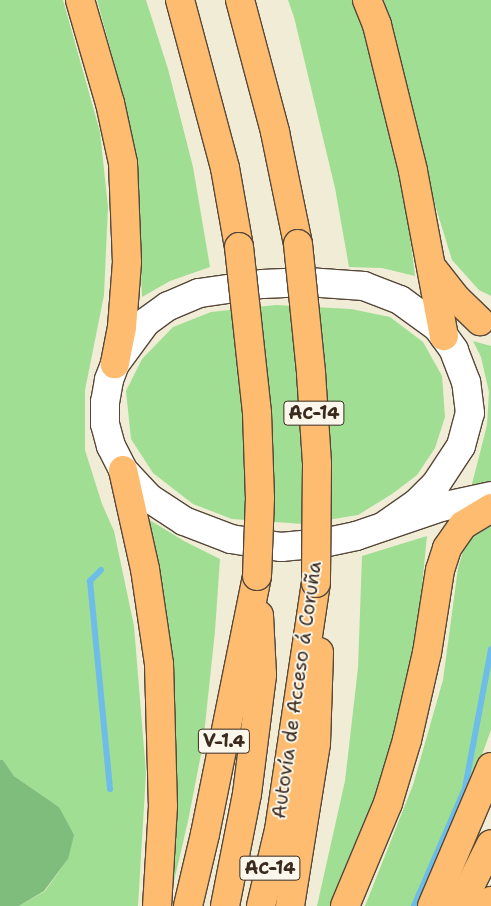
<!DOCTYPE html>
<meta charset="utf-8">
<style>
body{margin:0}
#map{position:relative;width:491px;height:906px;overflow:hidden;background:#f1ecd5;font-family:"Shantell Sans",sans-serif}
div>[style]{position:absolute}
.green>*{inset:0;background:#9fde93}
.forest>*{inset:0;background:#7fbd7d}
.stream>*{height:6px;margin:-3px;padding:0 3px;transform-origin:3px;border-radius:3px;background:#6ebde9}
.roads{filter:drop-shadow(1px 0 #564739) drop-shadow(-1px 0 #564739) drop-shadow(0 1px #564739) drop-shadow(0 -1px #564739)}
.minor>*{height:28px;margin:-14px;padding:0 14px;transform-origin:14px;border-radius:14px;background:#fff}
.major>*{height:28px;margin:-14px;padding:0 14px;transform-origin:14px;border-radius:14px;background:#fdbc70}
.highway>*{height:28px;margin:-14px;padding:0 14px;transform-origin:14px;border-radius:14px;background:#fdbc70}
.bridges{filter:drop-shadow(1px 0 #564739) drop-shadow(-1px 0 #564739) drop-shadow(0 1px #564739) drop-shadow(0 -1px #564739)}
.highway-bridge>*{height:28px;margin:-14px;padding:0 14px;transform-origin:14px;border-radius:14px;background:#fdbc70}
span{translate:-50% -50%;white-space:nowrap;text-align:center;line-height:1.15;-webkit-text-stroke:4px #fbf7ec;paint-order:stroke}
.shield-label span{padding:1px 4px;background:#fbf7ec;border:1px solid;border-radius:4px;-webkit-text-stroke-width:0}
.shield-label{font-size:18px;color:#3b2a1e;font-weight:700}
.street-label{font-size:19px;color:#3b2a1e}
</style>
<div id="map">
<div class="green">
<div style="clip-path:polygon(0 0,63px 0,100px 132px,108px 207px,104px 295px,85px 390px,85px 450px,102px 504px,114px 531px,134px 626px,146px 773px,138px 906px,19px 906px,45px 891px,68px 859px,59px 807px,14px 776px,3px 760px,0 760px)"></div>
<div style="clip-path:polygon(97px 0,146px 0,168px 69px,193px 167px,210px 267px,170px 281px,142px 297px,139px 225px,127px 110px)"></div>
<div style="clip-path:polygon(288px 0,353px 0,367px 36px,404px 188px,415px 276px,382px 268px,349px 267px,335px 188px,294px 17px)"></div>
<div style="clip-path:polygon(384px 0,491px 0,491px 296px,479px 290px,452px 260px,432px 195px,407px 85px)"></div>
<div style="clip-path:polygon(276px 305px,351px 309px,390px 317px,423px 342px,442px 376px,445px 417px,435px 448px,417px 475px,392px 494px,358px 515px,303px 524px,232px 519px,193px 504px,153px 473px,131px 439px,126px 391px,142px 359px,173px 327px,211px 312px)"></div>
<div style="clip-path:polygon(473px 341px,491px 346px,491px 485px,471px 488px,487px 425px,489px 392px,481px 357px)"></div>
<div style="clip-path:polygon(148px 519px,184px 541px,220px 559px,215px 631px,203px 744px,188px 821px,169px 903px,164px 626px)"></div>
<div style="clip-path:polygon(491px 523px,491px 730px,462px 809px,419px 906px,365px 906px,413px 785px,443px 680px,458px 568px,465px 545px,476px 533px)"></div>
<div style="clip-path:polygon(427px 536px,416px 646px,386px 773px,333px 906px,317px 906px,345px 781px,358px 668px,362px 556px)"></div>
</div>
<div class="forest">
<div style="clip-path:polygon(0 760px,3px 760px,14px 776px,59px 807px,74px 835px,68px 859px,44px 891px,19px 906px,0 906px)"></div>
</div>
<div class="stream">
<div style="left:101px;top:570px;width:16px;rotate:135deg"></div>
<div style="left:90px;top:581px;width:209px;rotate:84.5deg"></div>
<div style="left:414px;top:906px;width:129px;rotate:-66.6deg"></div>
<div style="left:465px;top:788px;width:141px;rotate:-79.4deg"></div>
</div>
<div class="roads">
<div class="minor">
<div style="left:384px;top:526px;width:39px;rotate:-35deg"></div>
<div style="left:416px;top:504px;width:28px;rotate:-45deg"></div>
<div style="left:436px;top:484px;width:45px;rotate:-56.7deg"></div>
<div style="left:461px;top:446px;width:34px;rotate:-75deg"></div>
<div style="left:470px;top:413px;width:31px;rotate:-97deg"></div>
<div style="left:466px;top:382px;width:34px;rotate:-111deg"></div>
<div style="left:454px;top:350px;width:29px;rotate:-126deg"></div>
<div style="left:437px;top:327px;width:46px;rotate:-143.9deg"></div>
<div style="left:400px;top:300px;width:39px;rotate:-159deg"></div>
<div style="left:364px;top:286px;width:57px;rotate:-176deg"></div>
<div style="left:307px;top:282px;width:45px;rotate:177.5deg"></div>
<div style="left:262px;top:284px;width:64px;rotate:171.9deg"></div>
<div style="left:199px;top:293px;width:34px;rotate:157deg"></div>
<div style="left:168px;top:306px;width:27px;rotate:144deg"></div>
<div style="left:146px;top:322px;width:52px;rotate:126.4deg"></div>
<div style="left:115px;top:364px;width:17px;rotate:111deg"></div>
<div style="left:109px;top:380px;width:22px;rotate:100deg"></div>
<div style="left:105px;top:402px;width:22px;rotate:90deg"></div>
<div style="left:105px;top:424px;width:23px;rotate:75deg"></div>
<div style="left:111px;top:446px;width:27px;rotate:63deg"></div>
<div style="left:123px;top:470px;width:38px;rotate:47deg"></div>
<div style="left:149px;top:498px;width:42px;rotate:33.3deg"></div>
<div style="left:184px;top:521px;width:50px;rotate:21deg"></div>
<div style="left:231px;top:539px;width:51px;rotate:9.1deg"></div>
<div style="left:281px;top:547px;width:42px;rotate:-5.4deg"></div>
<div style="left:323px;top:543px;width:34px;rotate:-12deg"></div>
<div style="left:356px;top:536px;width:90px;rotate:-18.8deg"></div>
<div style="left:441px;top:507px;width:51px;rotate:-12.4deg"></div>
</div>
<div class="major">
<div style="left:432px;top:906px;width:151px;rotate:-67deg"></div>
<div style="left:460px;top:906px;width:69px;rotate:-63.4deg"></div>
<div style="left:488px;top:906px;width:6px;rotate:-59deg"></div>
</div>
<div class="highway">
<div style="left:80px;top:0;width:107px;rotate:73.8deg"></div>
<div style="left:110px;top:103px;width:61px;rotate:77.8deg"></div>
<div style="left:123px;top:163px;width:99px;rotate:87.7deg"></div>
<div style="left:127px;top:262px;width:65px;rotate:94.4deg"></div>
<div style="left:122px;top:327px;width:38px;rotate:101deg"></div>
<div style="left:180px;top:0;width:174px;rotate:75deg"></div>
<div style="left:225px;top:168px;width:80px;rotate:80deg"></div>
<div style="left:240px;top:0;width:137px;rotate:75.1deg"></div>
<div style="left:275px;top:132px;width:114px;rotate:78.4deg"></div>
<div style="left:367px;top:0;width:27px;rotate:68deg"></div>
<div style="left:377px;top:25px;width:150px;rotate:76.1deg"></div>
<div style="left:413px;top:171px;width:168px;rotate:79.4deg"></div>
<div style="left:434px;top:270px;width:37px;rotate:52deg"></div>
<div style="left:457px;top:299px;width:32px;rotate:44deg"></div>
<div style="left:123px;top:470px;width:101px;rotate:77.5deg"></div>
<div style="left:145px;top:569px;width:96px;rotate:81.6deg"></div>
<div style="left:159px;top:664px;width:142px;rotate:88.4deg"></div>
<div style="left:163px;top:806px;width:100px;rotate:93.4deg"></div>
<div style="left:188px;top:906px;width:74px;rotate:-76.7deg"></div>
<div style="left:205px;top:834px;width:263px;rotate:-78.6deg"></div>
<div style="left:225px;top:906px;width:114px;rotate:-78.9deg"></div>
<div style="left:247px;top:794px;width:120px;rotate:-82.8deg"></div>
<div style="left:262px;top:675px;width:60px;rotate:-92.9deg"></div>
<div style="left:261px;top:906px;width:78px;rotate:-76.7deg"></div>
<div style="left:279px;top:830px;width:250px;rotate:-81.5deg"></div>
<div style="left:290px;top:906px;width:165px;rotate:-80.9deg"></div>
<div style="left:316px;top:743px;width:91px;rotate:-88.1deg"></div>
<div style="left:345px;top:906px;width:112px;rotate:-67.3deg"></div>
<div style="left:388px;top:803px;width:66px;rotate:-73.2deg"></div>
<div style="left:407px;top:740px;width:89px;rotate:-77.1deg"></div>
<div style="left:427px;top:653px;width:84px;rotate:-81.1deg"></div>
<div style="left:440px;top:570px;width:23px;rotate:-72deg"></div>
<div style="left:447px;top:548px;width:28px;rotate:-55deg"></div>
<div style="left:463px;top:525px;width:33px;rotate:-31deg"></div>
</div>
</div>
<div class="bridges">
<div class="highway-bridge">
<div style="left:298px;top:244px;width:130px;rotate:84.2deg"></div>
<div style="left:311px;top:373px;width:91px;rotate:86.2deg"></div>
<div style="left:317px;top:464px;width:119px;rotate:90.5deg"></div>
<div style="left:239px;top:247px;width:167px;rotate:83.8deg"></div>
<div style="left:257px;top:413px;width:85px;rotate:88deg"></div>
<div style="left:260px;top:498px;width:78px;rotate:92.2deg"></div>
</div>
</div>
<div class="shield-label">
<span style="left:314px;top:413px">AC-14</span>
<span style="left:224px;top:741px">V-1.4</span>
<span style="left:270px;top:868px">AC-14</span>
</div>
<div class="street-label">
<span style="left:297px;top:690px;rotate:-82deg">Autovía de Acceso á Coruña</span>
</div>
</div>
